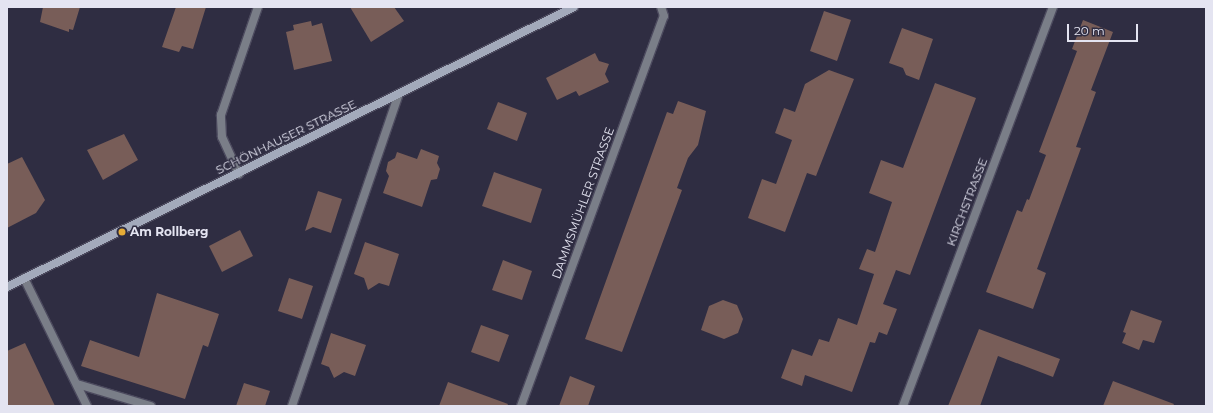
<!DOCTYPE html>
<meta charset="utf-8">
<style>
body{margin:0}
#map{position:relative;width:1213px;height:413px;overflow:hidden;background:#2f2d42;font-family:Montserrat,sans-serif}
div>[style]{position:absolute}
.building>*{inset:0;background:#785d58}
.roads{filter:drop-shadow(1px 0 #4c4a5e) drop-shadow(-1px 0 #4c4a5e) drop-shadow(0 1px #4c4a5e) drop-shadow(0 -1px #4c4a5e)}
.lane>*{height:8px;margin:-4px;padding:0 4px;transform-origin:4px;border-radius:4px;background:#7a7e88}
.street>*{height:8px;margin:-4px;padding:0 4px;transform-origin:4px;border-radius:4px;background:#7a7e88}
.secondary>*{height:8px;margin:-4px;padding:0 4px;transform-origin:4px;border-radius:4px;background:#a3aabb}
.dots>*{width:11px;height:11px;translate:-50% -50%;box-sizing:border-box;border:2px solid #2f2d42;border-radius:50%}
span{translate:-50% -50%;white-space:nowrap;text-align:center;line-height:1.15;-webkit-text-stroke:3px #2f2d42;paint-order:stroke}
.street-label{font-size:12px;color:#e4e4f1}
.poi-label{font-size:12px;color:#e4e4f1;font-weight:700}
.left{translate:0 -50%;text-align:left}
.frame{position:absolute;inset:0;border:8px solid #e4e4f1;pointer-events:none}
.scale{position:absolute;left:1067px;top:24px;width:71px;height:18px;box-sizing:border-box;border:2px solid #e4e4f1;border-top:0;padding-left:5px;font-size:12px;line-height:14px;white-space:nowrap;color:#e4e4f1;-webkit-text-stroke:3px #2f2d42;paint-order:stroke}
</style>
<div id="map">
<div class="building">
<div style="clip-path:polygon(43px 7px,80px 7px,73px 30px,69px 29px,69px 32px,40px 22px)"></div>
<div style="clip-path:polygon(176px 7px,206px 7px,193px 49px,182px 46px,179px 52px,162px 47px)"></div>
<div style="clip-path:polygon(350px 7px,394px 7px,404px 21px,371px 42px)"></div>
<div style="clip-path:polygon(824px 11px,851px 20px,837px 61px,810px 51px)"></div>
<div style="clip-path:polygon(1083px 20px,1113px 32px,1091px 90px,1096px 92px,1076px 147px,1081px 148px,1037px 269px,1046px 273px,1033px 309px,986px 292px,1017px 210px,1022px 212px,1027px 199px,1029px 200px,1046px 155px,1039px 152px,1077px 51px,1072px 49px)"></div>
<div style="clip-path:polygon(311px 21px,312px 26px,322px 23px,332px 61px,294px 70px,286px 32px,294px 30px,293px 25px)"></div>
<div style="clip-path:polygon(902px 28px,933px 39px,919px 80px,906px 75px,903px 68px,889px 63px)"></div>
<div style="clip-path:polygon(595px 53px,599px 61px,609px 64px,605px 74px,609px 82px,579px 96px,576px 91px,557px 100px,546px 78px)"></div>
<div style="clip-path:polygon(829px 70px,854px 79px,816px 176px,807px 173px,785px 232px,748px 218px,762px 179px,776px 184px,792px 140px,775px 133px,784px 108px,795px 112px,805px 84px)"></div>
<div style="clip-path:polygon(935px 83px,976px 98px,910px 275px,896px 270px,883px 304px,897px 309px,887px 335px,879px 332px,875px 343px,870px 342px,852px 392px,805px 375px,802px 386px,781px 378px,792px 349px,812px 356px,819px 339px,829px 342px,838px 318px,857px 325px,874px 274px,859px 269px,867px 249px,875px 252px,892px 202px,869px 193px,881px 160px,903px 168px)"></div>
<div style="clip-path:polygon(678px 101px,706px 111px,698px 145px,688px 158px,677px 188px,682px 190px,622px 352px,585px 339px,667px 112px,673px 114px)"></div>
<div style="clip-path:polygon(498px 102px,527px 113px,517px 141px,487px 129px)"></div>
<div style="clip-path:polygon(124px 134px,138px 160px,103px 180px,87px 150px)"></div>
<div style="clip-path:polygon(421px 149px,439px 156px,437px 163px,440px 169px,437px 179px,431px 180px,422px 207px,383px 193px,389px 176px,386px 171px,388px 162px,395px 158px,397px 152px,417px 159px)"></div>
<div style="clip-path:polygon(22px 157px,45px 200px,36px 213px,7px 228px,7px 164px)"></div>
<div style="clip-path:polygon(494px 172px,542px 189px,531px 223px,482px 206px)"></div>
<div style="clip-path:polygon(318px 191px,342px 199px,331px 233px,313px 227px,305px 231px)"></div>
<div style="clip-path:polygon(240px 230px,253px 256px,222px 272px,209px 246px)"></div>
<div style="clip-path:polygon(365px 242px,399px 254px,389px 286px,379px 283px,368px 290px,364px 278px,354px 274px)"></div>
<div style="clip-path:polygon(503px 260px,532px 271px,522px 300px,492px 290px)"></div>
<div style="clip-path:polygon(289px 278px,313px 286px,302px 319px,278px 311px)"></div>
<div style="clip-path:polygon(157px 293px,219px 314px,208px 347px,203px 345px,185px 399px,81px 366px,90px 340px,139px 357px)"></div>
<div style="clip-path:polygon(723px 300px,737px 305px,743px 319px,738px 333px,724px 339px,701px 330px,709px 306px)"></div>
<div style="clip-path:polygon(1131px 310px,1162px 321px,1154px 343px,1143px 340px,1139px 350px,1122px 343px,1126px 333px,1123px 332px)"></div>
<div style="clip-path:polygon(481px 325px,509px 335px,499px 362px,471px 352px)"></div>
<div style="clip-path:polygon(979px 329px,1060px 359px,1053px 377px,998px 356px,980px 406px,948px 406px)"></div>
<div style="clip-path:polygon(331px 333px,366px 345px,355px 376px,344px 372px,334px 378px,329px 367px,321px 364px)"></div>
<div style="clip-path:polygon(25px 343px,55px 406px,7px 406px,7px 351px)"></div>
<div style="clip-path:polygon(570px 376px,595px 386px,588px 406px,559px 406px)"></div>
<div style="clip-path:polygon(1113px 381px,1174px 404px,1173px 406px,1103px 406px)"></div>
<div style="clip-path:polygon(448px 382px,508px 404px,507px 406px,439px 406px)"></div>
<div style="clip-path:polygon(244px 383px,270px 391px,265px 406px,236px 406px)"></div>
</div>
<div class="roads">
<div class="lane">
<div style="left:24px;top:278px;width:143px;rotate:63.8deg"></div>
<div style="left:77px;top:384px;width:77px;rotate:16.6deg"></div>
<div style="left:292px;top:406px;width:328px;rotate:-71.1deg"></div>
</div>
<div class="street">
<div style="left:239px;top:174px;width:41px;rotate:-114.7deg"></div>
<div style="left:222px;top:137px;width:22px;rotate:-93deg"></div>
<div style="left:221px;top:115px;width:114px;rotate:-71.1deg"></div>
<div style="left:521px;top:406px;width:415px;rotate:-69.9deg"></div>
<div style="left:664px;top:16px;width:9px;rotate:-108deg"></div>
<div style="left:903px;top:406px;width:426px;rotate:-69.4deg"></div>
</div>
<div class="secondary">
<div style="left:7px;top:287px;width:632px;rotate:-26.28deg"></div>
</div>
</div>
<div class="dots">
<div style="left:122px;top:232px;background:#e6ac36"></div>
</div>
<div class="street-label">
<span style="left:286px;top:137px;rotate:-26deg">SCHÖNHAUSER STRASSE</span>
<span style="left:967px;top:202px;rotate:-69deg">KIRCHSTRASSE</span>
<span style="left:583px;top:203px;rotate:-70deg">DAMMSMÜHLER STRASSE</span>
</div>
<div class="poi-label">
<span class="left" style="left:130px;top:232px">Am Rollberg</span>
</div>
<div class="frame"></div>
<div class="scale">20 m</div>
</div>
